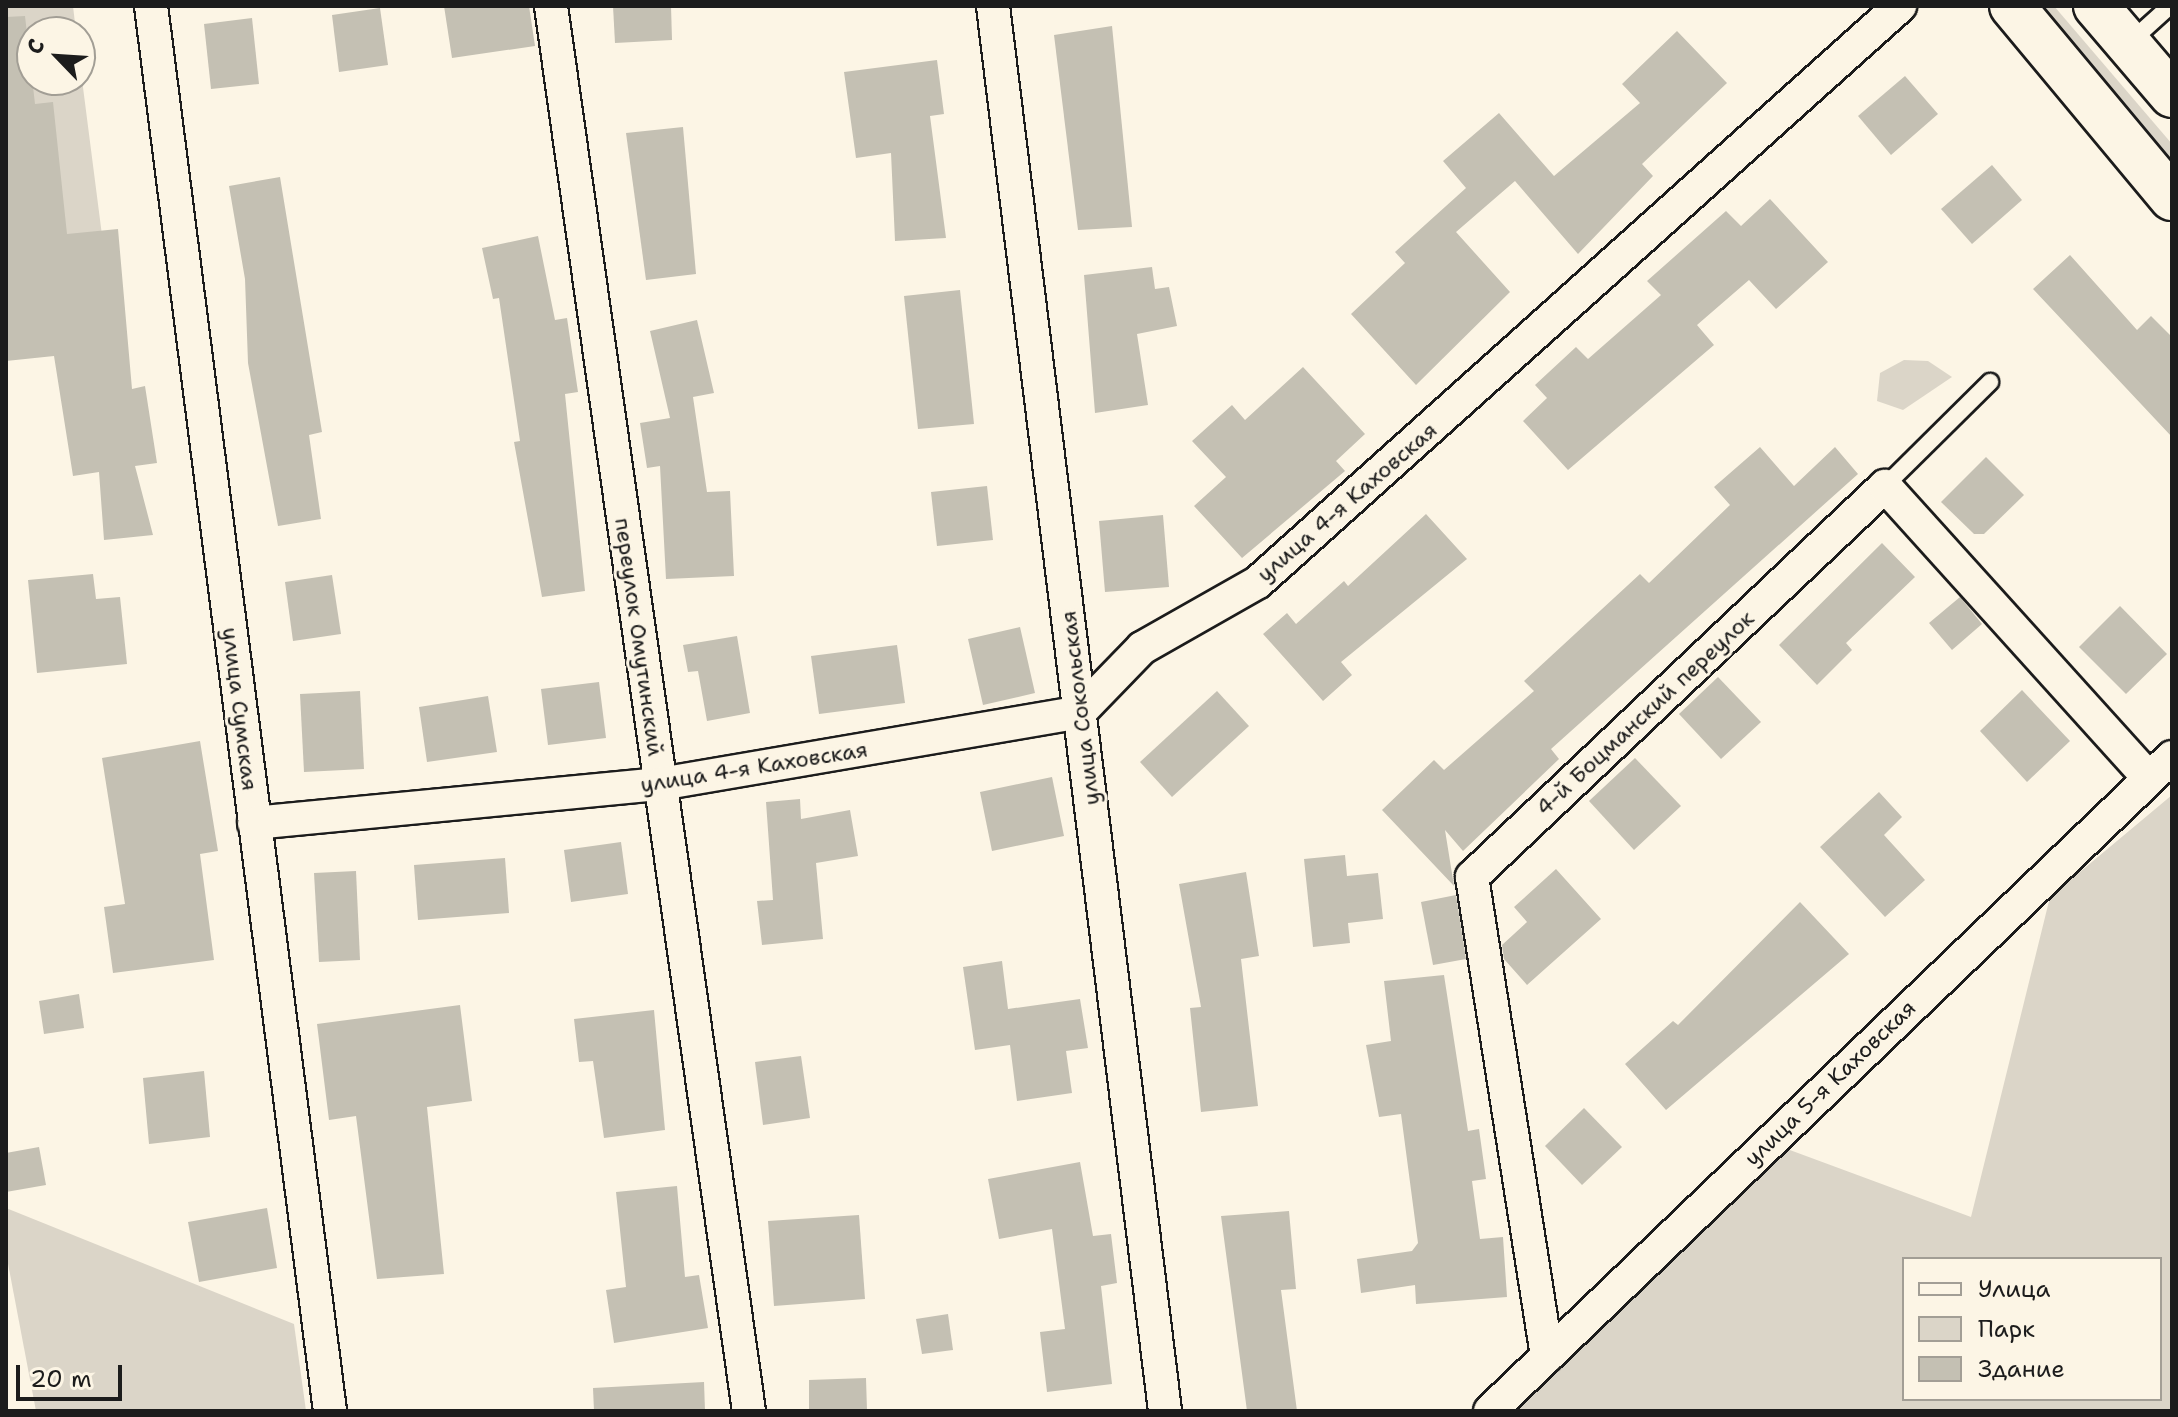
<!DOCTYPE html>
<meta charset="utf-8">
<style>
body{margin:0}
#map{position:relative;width:2178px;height:1417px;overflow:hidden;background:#fcf5e5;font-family:"Shantell Sans",sans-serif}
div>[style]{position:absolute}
.green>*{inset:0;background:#dbd5c8}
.building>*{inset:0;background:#c4c0b3}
.roads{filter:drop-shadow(2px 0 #1c1c1c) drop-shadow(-2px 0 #1c1c1c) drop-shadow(0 2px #1c1c1c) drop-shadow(0 -2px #1c1c1c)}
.lane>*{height:16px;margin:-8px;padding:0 8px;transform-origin:8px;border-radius:8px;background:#fcf5e5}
.street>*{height:32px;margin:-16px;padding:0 16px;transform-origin:16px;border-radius:16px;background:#fcf5e5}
.primary>*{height:44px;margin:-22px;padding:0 22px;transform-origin:22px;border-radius:22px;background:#fcf5e5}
span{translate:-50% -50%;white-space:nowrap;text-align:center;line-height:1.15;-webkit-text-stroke:6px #fcf5e5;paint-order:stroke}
.street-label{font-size:22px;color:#1c1c1c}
.frame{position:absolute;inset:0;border:8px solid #1c1c1c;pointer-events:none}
.legend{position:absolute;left:1902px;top:1257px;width:260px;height:144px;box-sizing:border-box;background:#fcf5e5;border:2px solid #a29e95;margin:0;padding:10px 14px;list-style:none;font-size:24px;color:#1c1c1c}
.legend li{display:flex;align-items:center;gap:16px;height:40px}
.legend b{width:40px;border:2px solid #a29e95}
.north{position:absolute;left:16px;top:16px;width:80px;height:80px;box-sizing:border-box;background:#fcf5e5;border:2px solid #a29e95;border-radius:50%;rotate:295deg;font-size:22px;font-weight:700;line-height:32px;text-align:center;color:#1c1c1c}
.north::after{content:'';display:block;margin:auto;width:28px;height:36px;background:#1c1c1c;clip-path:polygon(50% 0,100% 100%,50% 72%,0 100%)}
.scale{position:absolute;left:16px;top:1365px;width:106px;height:36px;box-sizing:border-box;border:4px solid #1c1c1c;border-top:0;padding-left:10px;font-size:24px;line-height:28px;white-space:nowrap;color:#1c1c1c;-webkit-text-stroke:6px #fcf5e5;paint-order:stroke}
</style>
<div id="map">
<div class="green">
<div style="clip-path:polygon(6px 6px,73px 6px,76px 32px,32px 32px,32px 80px,80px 80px,80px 64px,108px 282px,6px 324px)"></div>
<div style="clip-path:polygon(2031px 6px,2054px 6px,2172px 144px,2172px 173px)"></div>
<div style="clip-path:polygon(1904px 360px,1928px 361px,1952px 377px,1903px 410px,1877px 401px,1880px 373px)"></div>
<div style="clip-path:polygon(evenodd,2172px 795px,2172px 1411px,1484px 1411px,1779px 1146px,1971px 1217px,2050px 897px,2172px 795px,1904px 1259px,2160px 1259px,2160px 1399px,1904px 1399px,1904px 1259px)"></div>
<div style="clip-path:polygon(6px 1208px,294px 1324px,306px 1411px,36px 1411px,6px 1253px)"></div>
</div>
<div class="building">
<div style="clip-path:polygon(444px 6px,529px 6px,535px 46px,452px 58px)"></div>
<div style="clip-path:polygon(613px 6px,671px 6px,672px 40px,615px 43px)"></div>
<div style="clip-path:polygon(380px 8px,388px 65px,339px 72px,332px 15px)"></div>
<div style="clip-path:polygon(25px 16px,35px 104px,53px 102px,67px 234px,118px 229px,132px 389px,145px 386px,157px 463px,135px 466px,153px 535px,104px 540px,99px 472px,73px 476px,54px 356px,6px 361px,6px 17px)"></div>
<div style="clip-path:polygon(252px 18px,259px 84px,211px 89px,204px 24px)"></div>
<div style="clip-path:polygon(1112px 26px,1132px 227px,1078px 230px,1054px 35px)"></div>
<div style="clip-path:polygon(1677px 31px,1727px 83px,1642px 164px,1653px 176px,1578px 254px,1515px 181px,1456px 232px,1510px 292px,1416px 385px,1351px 314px,1405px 263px,1395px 252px,1466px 188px,1443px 161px,1499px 113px,1554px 176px,1640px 103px,1622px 84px)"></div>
<div style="clip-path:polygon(937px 60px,944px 114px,930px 116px,946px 238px,895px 241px,891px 153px,856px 158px,844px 72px)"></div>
<div style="clip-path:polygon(1905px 76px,1938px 114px,1891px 155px,1858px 116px)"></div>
<div style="clip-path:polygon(683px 127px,696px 274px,646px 280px,626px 133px)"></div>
<div style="clip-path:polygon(1992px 165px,2022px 200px,1972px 244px,1941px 209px)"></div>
<div style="clip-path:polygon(280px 177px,322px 432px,309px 435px,321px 519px,278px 526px,248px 363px,245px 279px,229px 186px)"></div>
<div style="clip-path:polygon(1770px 199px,1828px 262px,1776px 309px,1749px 280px,1697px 325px,1714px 345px,1568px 470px,1523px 421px,1547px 398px,1535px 385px,1576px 347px,1588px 359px,1661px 295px,1647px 281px,1726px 211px,1741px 226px)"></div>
<div style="clip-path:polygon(538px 236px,555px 320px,567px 318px,578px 392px,565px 394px,585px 591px,542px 597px,514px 442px,520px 441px,499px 298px,493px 299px,482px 248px)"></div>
<div style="clip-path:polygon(2070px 255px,2137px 330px,2151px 316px,2172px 337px,2172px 437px,2033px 289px)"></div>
<div style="clip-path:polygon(1152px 267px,1155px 289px,1169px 287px,1177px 326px,1137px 334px,1148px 405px,1095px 413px,1084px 275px)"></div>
<div style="clip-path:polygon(960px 290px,974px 424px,918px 429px,904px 296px)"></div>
<div style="clip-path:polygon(697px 320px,714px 393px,693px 397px,707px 492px,730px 491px,734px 576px,666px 579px,660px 466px,647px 468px,640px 423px,670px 418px,650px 331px)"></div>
<div style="clip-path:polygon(1303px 367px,1365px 434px,1336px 461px,1345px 471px,1242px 558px,1194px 506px,1226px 477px,1192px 441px,1232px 405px,1245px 420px)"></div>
<div style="clip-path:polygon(1760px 447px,1794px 486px,1835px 447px,1858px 474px,1551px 749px,1559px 759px,1463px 851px,1445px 830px,1454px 886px,1382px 810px,1434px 760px,1444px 770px,1534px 691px,1524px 681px,1640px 574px,1649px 583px,1730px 505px,1714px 487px)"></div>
<div style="clip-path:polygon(1986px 457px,2024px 495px,1984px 534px,1974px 534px,1941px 502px)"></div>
<div style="clip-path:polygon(987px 486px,993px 540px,937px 546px,931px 492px)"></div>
<div style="clip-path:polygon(1426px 514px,1467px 559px,1341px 662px,1352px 675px,1323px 701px,1263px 634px,1287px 613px,1296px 624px,1344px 581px,1348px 586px)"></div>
<div style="clip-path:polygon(1163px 515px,1169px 587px,1105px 592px,1099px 521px)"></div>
<div style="clip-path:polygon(1882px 543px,1915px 577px,1846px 643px,1852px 650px,1817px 685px,1779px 645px)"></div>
<div style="clip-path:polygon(93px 574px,96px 599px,120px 597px,127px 664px,37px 673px,28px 580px)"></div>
<div style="clip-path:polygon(332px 575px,341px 634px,293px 641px,285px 582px)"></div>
<div style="clip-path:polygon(1960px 597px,1982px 624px,1952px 650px,1929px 623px)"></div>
<div style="clip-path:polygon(2120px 606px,2167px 654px,2126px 694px,2079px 647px)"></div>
<div style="clip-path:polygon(1020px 627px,1035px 693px,983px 705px,968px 639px)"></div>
<div style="clip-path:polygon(737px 636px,750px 713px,707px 721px,698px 671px,688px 672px,683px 645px)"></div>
<div style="clip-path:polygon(897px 645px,905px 703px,819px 714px,811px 656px)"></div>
<div style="clip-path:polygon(1718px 677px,1761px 722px,1721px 759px,1679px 714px)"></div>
<div style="clip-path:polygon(599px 682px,606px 738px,548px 745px,541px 689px)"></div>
<div style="clip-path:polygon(2022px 690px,2070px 741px,2027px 782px,1980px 731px)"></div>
<div style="clip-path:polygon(360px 691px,364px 769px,304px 772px,300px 694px)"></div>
<div style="clip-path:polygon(1217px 691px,1249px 726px,1172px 797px,1140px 762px)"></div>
<div style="clip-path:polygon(488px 696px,497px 752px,427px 762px,419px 707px)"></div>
<div style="clip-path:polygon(200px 741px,218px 851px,200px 854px,214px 960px,113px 973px,104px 907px,125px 904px,102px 758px)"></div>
<div style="clip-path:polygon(1635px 758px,1681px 806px,1634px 850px,1589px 801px)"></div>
<div style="clip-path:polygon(1052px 777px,1064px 836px,992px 851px,980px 792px)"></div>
<div style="clip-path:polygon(1879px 792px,1902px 817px,1884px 835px,1925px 880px,1885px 917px,1820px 847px)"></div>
<div style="clip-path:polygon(800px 799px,801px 819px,850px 810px,858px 856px,816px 863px,823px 939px,762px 945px,757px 901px,773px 900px,766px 802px)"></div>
<div style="clip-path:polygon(621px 842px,628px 894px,571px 902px,564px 850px)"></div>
<div style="clip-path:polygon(1345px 855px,1347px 876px,1378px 873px,1383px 919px,1348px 923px,1350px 943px,1313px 947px,1304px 859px)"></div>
<div style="clip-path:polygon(505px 858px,509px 913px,418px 920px,414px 865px)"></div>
<div style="clip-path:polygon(1556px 869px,1601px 919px,1527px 985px,1504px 959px,1502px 945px,1527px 922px,1514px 907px)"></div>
<div style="clip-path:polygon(356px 871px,360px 960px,319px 962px,314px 873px)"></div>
<div style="clip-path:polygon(1246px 872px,1259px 956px,1241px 959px,1258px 1106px,1201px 1112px,1190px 1008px,1201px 1007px,1179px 884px)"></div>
<div style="clip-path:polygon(1456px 895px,1466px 959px,1433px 965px,1421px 902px)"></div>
<div style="clip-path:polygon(1800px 902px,1849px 954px,1666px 1110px,1625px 1064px,1673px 1021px,1678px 1025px)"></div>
<div style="clip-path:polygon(1002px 961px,1008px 1009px,1080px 999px,1088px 1048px,1066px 1051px,1072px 1093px,1017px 1101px,1010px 1045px,975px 1050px,963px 967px)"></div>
<div style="clip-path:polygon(1444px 975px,1468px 1131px,1479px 1129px,1486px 1179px,1472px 1181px,1480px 1239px,1503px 1237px,1507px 1297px,1416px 1304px,1415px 1285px,1361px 1293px,1357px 1259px,1412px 1251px,1418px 1243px,1401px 1114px,1379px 1117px,1366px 1045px,1391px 1041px,1384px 981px)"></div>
<div style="clip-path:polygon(79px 994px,84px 1028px,44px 1034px,39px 1001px)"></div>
<div style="clip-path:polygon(460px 1005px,472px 1101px,427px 1107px,444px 1274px,377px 1279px,356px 1116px,329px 1120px,317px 1024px)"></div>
<div style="clip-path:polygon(654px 1010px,665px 1130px,604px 1138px,593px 1061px,579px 1062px,574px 1019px)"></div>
<div style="clip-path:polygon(801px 1056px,810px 1118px,763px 1125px,755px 1062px)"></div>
<div style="clip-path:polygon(204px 1071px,210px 1137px,149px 1144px,143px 1078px)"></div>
<div style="clip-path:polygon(1584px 1108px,1622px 1147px,1582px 1185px,1545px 1146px)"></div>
<div style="clip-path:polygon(39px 1147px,46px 1185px,6px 1192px,6px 1153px)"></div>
<div style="clip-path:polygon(1080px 1162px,1093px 1236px,1111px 1234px,1117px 1283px,1101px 1286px,1112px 1384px,1047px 1392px,1040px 1332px,1065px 1329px,1052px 1229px,999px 1239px,988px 1179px)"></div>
<div style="clip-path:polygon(677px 1186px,685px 1277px,699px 1275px,708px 1328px,614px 1343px,606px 1290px,626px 1287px,616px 1192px)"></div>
<div style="clip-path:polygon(267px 1208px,277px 1268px,199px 1282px,188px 1222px)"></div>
<div style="clip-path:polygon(1289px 1211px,1296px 1289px,1281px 1290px,1297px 1411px,1247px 1411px,1221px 1216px)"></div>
<div style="clip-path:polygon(859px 1215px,865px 1299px,774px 1306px,768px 1221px)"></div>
<div style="clip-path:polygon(948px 1314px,953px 1350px,922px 1354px,916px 1319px)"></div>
<div style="clip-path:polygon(866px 1378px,867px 1411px,809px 1411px,809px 1380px)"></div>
<div style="clip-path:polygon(704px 1382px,705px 1411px,594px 1411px,593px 1388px)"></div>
</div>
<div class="roads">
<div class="lane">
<div style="left:2129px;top:43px;width:55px;rotate:-42.1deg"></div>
<div style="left:1885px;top:486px;width:148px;rotate:-44.7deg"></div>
</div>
<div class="street">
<div style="left:151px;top:6px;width:1416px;rotate:82.74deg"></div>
<div style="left:551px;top:6px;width:1419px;rotate:81.98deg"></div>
<div style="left:993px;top:6px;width:1415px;rotate:83.02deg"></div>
<div style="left:254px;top:823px;width:408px;rotate:-5.5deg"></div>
<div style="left:660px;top:784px;width:426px;rotate:-9.7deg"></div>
<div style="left:1080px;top:712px;width:89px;rotate:-45.9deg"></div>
<div style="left:1142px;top:648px;width:133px;rotate:-29.6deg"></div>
<div style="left:1258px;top:582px;width:863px;rotate:-41.9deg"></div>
<div style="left:1547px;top:1356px;width:485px;rotate:-98.9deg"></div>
<div style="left:1472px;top:877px;width:569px;rotate:-43.43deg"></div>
<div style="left:1885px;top:486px;width:392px;rotate:47.9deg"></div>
<div style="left:1490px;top:1411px;width:945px;rotate:-43.8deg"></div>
</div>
<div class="primary">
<div style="left:2012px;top:6px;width:250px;rotate:50.2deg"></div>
<div style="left:2096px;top:6px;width:117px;rotate:49.5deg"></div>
</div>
</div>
<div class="street-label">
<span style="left:1347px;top:502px;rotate:-41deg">улица 4-я Каховская</span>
<span style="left:639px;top:637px;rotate:82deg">переулок Омутинский</span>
<span style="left:1080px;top:708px;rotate:-97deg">улица Сокольская</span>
<span style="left:240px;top:709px;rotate:83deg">улица Сумская</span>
<span style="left:1645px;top:713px;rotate:-43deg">4-й Боцманский переулок</span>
<span style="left:754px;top:767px;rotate:-9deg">улица 4-я Каховская</span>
<span style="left:1830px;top:1083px;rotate:-44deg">улица 5-я Каховская</span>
</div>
<div class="frame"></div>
<ul class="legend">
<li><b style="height:10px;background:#fcf5e5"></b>Улица</li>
<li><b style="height:22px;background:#dbd5c8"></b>Парк</li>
<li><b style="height:22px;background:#c4c0b3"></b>Здание</li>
</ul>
<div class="north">С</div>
<div class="scale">20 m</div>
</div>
